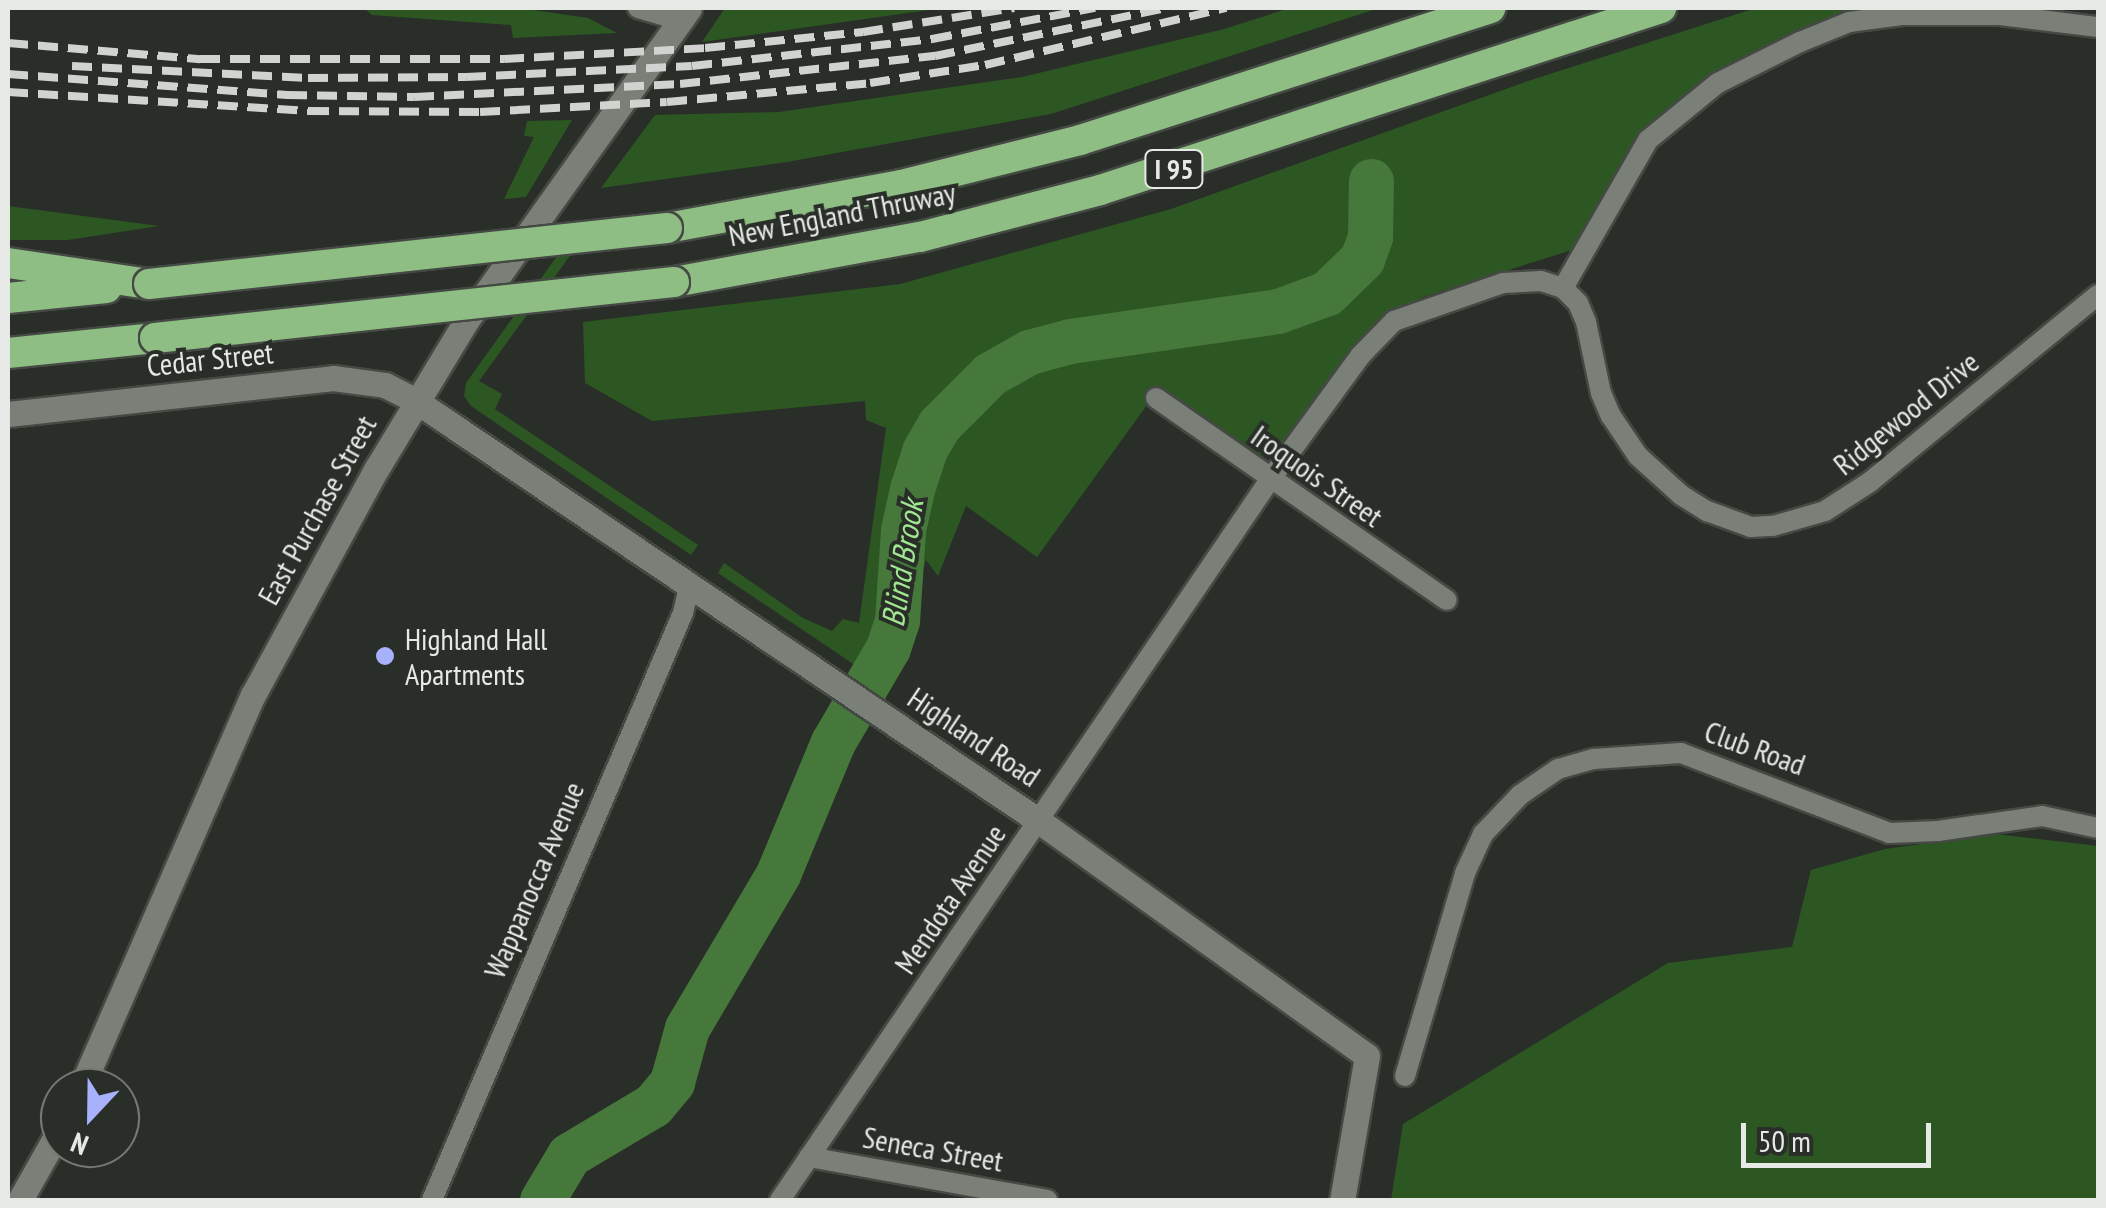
<!DOCTYPE html>
<style>
body{margin:0}
#map{position:relative;width:2106px;height:1208px;overflow:hidden;background:#292e28;font-family:"PT Sans Narrow",sans-serif}
div>[style]{position:absolute}
.green>*{inset:0;background:#2d5722}
.river>*{height:45px;margin:-22.5px;padding:0 22.5px;transform-origin:22.5px;border-radius:22.5px;background:#47783b}
.roads{filter:drop-shadow(2px 0 #454944) drop-shadow(-2px 0 #454944) drop-shadow(0 2px #454944) drop-shadow(0 -2px #454944)}
.minor>*{height:20px;margin:-10px;padding:0 10px;transform-origin:10px;border-radius:10px;background:#7a7f78}
.tertiary>*{height:25px;margin:-12.5px;padding:0 12.5px;transform-origin:12.5px;border-radius:12.5px;background:#7a7f78}
.secondary>*{height:25px;margin:-12.5px;padding:0 12.5px;transform-origin:12.5px;border-radius:12.5px;background:#7a7f78}
.motorway>*{height:30px;margin:-15px;padding:0 15px;transform-origin:15px;border-radius:15px;background:#8ebe83}
.rail>*{height:8px;margin-top:-4px;transform-origin:0;background:repeating-linear-gradient(90deg,#d0d3cf 0 20px,transparent 0 30px)}
.bridges{filter:drop-shadow(2px 0 #454944) drop-shadow(-2px 0 #454944) drop-shadow(0 2px #454944) drop-shadow(0 -2px #454944)}
.motorway-bridge>*{height:30px;margin:-15px;padding:0 15px;transform-origin:15px;border-radius:15px;background:#8ebe83}
.dots>*{width:28px;height:28px;translate:-50% -50%;box-sizing:border-box;border:5px solid #292e28;border-radius:50%}
span{translate:-50% -50%;white-space:nowrap;text-align:center;line-height:1.15;-webkit-text-stroke:8px #292e28;paint-order:stroke}
.shield-label span{padding:2px 8px;background:#292e28;border:2px solid;border-radius:8px;-webkit-text-stroke-width:0}
.shield-label{font-size:28px;color:#e7e9e6;font-weight:700}
.street-label{font-size:30px;color:#e7e9e6}
.poi-label{font-size:30px;color:#e7e9e6}
.left{translate:0 -50%;text-align:left}
.water-label{font-size:32px;color:#a1e791;font-style:italic}
.frame{position:absolute;inset:0;border:10px solid #e7e9e6;pointer-events:none}
.north{position:absolute;left:40px;top:1068px;width:100px;height:100px;box-sizing:border-box;background:#292e28;border:2px solid #757974;border-radius:50%;rotate:202deg;font-size:28px;font-weight:700;line-height:40px;text-align:center;color:#e7e9e6}
.north::after{content:'';display:block;margin:auto;width:35px;height:45px;background:#a7b1fc;clip-path:polygon(50% 0,100% 100%,50% 72%,0 100%)}
.scale{position:absolute;left:1741px;top:1123px;width:190px;height:45px;box-sizing:border-box;border:5px solid #e7e9e6;border-top:0;padding-left:12px;font-size:30px;line-height:35px;white-space:nowrap;color:#e7e9e6;-webkit-text-stroke:8px #292e28;paint-order:stroke}
</style>
<div id="map">
<div class="green">
<div style="clip-path:polygon(364px 8px,519px 8px,588px 18px,617px 33px,513px 38px,511px 25px,372px 15px)"></div>
<div style="clip-path:polygon(725px 8px,943px 8px,702px 42px)"></div>
<div style="clip-path:polygon(1290px 8px,1379px 8px,1051px 114px,787px 162px,601px 188px,655px 115px,779px 112px,1022px 77px,1224px 29px)"></div>
<div style="clip-path:polygon(1756px 8px,1884px 8px,1841px 16px,1732px 65px,1690px 93px,1664px 113px,1628px 158px,1575px 249px,1423px 297px,1373px 326px,1272px 456px,1262px 457px,1160px 387px,1037px 557px,966px 506px,938px 576px,926px 560px,889px 688px,718px 573px,724px 563px,803px 618px,832px 631px,843px 619px,859px 623px,886px 428px,866px 420px,865px 401px,652px 421px,585px 383px,583px 322px,900px 284px,1171px 209px,1528px 81px)"></div>
<div style="clip-path:polygon(572px 120px,526px 197px,504px 199px,534px 137px,524px 136px,527px 121px)"></div>
<div style="clip-path:polygon(8px 205px,8px 206px,159px 226px,68px 240px,8px 240px)"></div>
<div style="clip-path:polygon(577px 246px,479px 381px,502px 394px,495px 409px,698px 545px,691px 555px,471px 406px,464px 396px,466px 383px,562px 249px)"></div>
<div style="clip-path:polygon(1995px 834px,2098px 846px,2098px 1200px,1391px 1200px,1403px 1124px,1668px 963px,1792px 947px,1811px 870px,1885px 849px)"></div>
</div>
<div class="river">
<div style="left:542px;top:1200px;width:52px;rotate:-59deg"></div>
<div style="left:569px;top:1155px;width:98px;rotate:-30.8deg"></div>
<div style="left:653px;top:1105px;width:30px;rotate:-50deg"></div>
<div style="left:672px;top:1082px;width:56px;rotate:-74.5deg"></div>
<div style="left:687px;top:1028px;width:179px;rotate:-59.4deg"></div>
<div style="left:778px;top:874px;width:143px;rotate:-67.4deg"></div>
<div style="left:833px;top:742px;width:109px;rotate:-59.7deg"></div>
<div style="left:888px;top:648px;width:28px;rotate:-72deg"></div>
<div style="left:897px;top:621px;width:91px;rotate:-86.2deg"></div>
<div style="left:903px;top:530px;width:42px;rotate:-77.6deg"></div>
<div style="left:912px;top:489px;width:40px;rotate:-72deg"></div>
<div style="left:924px;top:451px;width:30px;rotate:-60deg"></div>
<div style="left:939px;top:425px;width:72px;rotate:-45deg"></div>
<div style="left:990px;top:374px;width:45px;rotate:-29.4deg"></div>
<div style="left:1029px;top:352px;width:42px;rotate:-15deg"></div>
<div style="left:1070px;top:341px;width:210px;rotate:-8.2deg"></div>
<div style="left:1278px;top:311px;width:52px;rotate:-20.2deg"></div>
<div style="left:1327px;top:293px;width:49px;rotate:-44.2deg"></div>
<div style="left:1362px;top:259px;width:23px;rotate:-70deg"></div>
<div style="left:1370px;top:237px;width:56px;rotate:-89deg"></div>
</div>
<div class="roads">
<div class="minor">
<div style="left:638px;top:8px;width:43px;rotate:16.3deg"></div>
<div style="left:1563px;top:288px;width:171px;rotate:-60.1deg"></div>
<div style="left:1648px;top:140px;width:90px;rotate:-39.2deg"></div>
<div style="left:1718px;top:83px;width:92px;rotate:-26.6deg"></div>
<div style="left:1800px;top:42px;width:53px;rotate:-22.2deg"></div>
<div style="left:1849px;top:22px;width:53px;rotate:-7.5deg"></div>
<div style="left:1902px;top:15px;width:98px"></div>
<div style="left:2000px;top:15px;width:99px;rotate:7deg"></div>
<div style="left:1156px;top:398px;width:354px;rotate:34.8deg"></div>
<div style="left:1405px;top:1076px;width:212px;rotate:-73.5deg"></div>
<div style="left:1465px;top:873px;width:43px;rotate:-65.2deg"></div>
<div style="left:1483px;top:834px;width:54px;rotate:-46.5deg"></div>
<div style="left:1520px;top:795px;width:46px;rotate:-34.4deg"></div>
<div style="left:1558px;top:769px;width:37px;rotate:-16deg"></div>
<div style="left:1594px;top:759px;width:87px;rotate:-3.9deg"></div>
<div style="left:1681px;top:753px;width:223px;rotate:21deg"></div>
<div style="left:1889px;top:833px;width:49px;rotate:-2.3deg"></div>
<div style="left:1938px;top:831px;width:105px;rotate:-8.2deg"></div>
<div style="left:2042px;top:816px;width:57px;rotate:12.1deg"></div>
<div style="left:809px;top:1157px;width:242px;rotate:10.2deg"></div>
<div style="left:432px;top:1200px;width:638px;rotate:-66.85deg"></div>
<div style="left:683px;top:613px;width:31px;rotate:-77deg"></div>
<div style="left:780px;top:1200px;width:870px;rotate:-55.78deg"></div>
<div style="left:1269px;top:481px;width:155px;rotate:-53.9deg"></div>
<div style="left:1360px;top:356px;width:49px;rotate:-45.8deg"></div>
<div style="left:1394px;top:321px;width:115px;rotate:-19.2deg"></div>
<div style="left:1503px;top:283px;width:38px;rotate:-3deg"></div>
<div style="left:1541px;top:281px;width:23px;rotate:18deg"></div>
<div style="left:1563px;top:288px;width:21px;rotate:45deg"></div>
<div style="left:1578px;top:303px;width:21px;rotate:67deg"></div>
<div style="left:1586px;top:322px;width:73px;rotate:78.1deg"></div>
<div style="left:1601px;top:393px;width:25px;rotate:67deg"></div>
<div style="left:1611px;top:416px;width:48px;rotate:56deg"></div>
<div style="left:1638px;top:456px;width:58px;rotate:42.2deg"></div>
<div style="left:1681px;top:495px;width:31px;rotate:32deg"></div>
<div style="left:1707px;top:511px;width:47px;rotate:20deg"></div>
<div style="left:1751px;top:527px;width:22px;rotate:-3deg"></div>
<div style="left:1773px;top:526px;width:54px;rotate:-16.1deg"></div>
<div style="left:1825px;top:511px;width:54px;rotate:-32.8deg"></div>
<div style="left:1870px;top:482px;width:295px;rotate:-39.4deg"></div>
</div>
<div class="tertiary">
<div style="left:8px;top:414px;width:327px;rotate:-6.3deg"></div>
<div style="left:333px;top:378px;width:52px;rotate:7.7deg"></div>
<div style="left:385px;top:385px;width:35px;rotate:27deg"></div>
<div style="left:416px;top:401px;width:751px;rotate:33.99deg"></div>
<div style="left:1039px;top:821px;width:403px;rotate:35.6deg"></div>
<div style="left:1367px;top:1056px;width:146px;rotate:99.8deg"></div>
</div>
<div class="secondary">
<div style="left:81px;top:1088px;width:429px;rotate:-66.4deg"></div>
<div style="left:253px;top:695px;width:259px;rotate:-61.4deg"></div>
<div style="left:377px;top:468px;width:172px;rotate:-58.8deg"></div>
<div style="left:466px;top:321px;width:384px;rotate:-54.5deg"></div>
<div style="left:20px;top:1200px;width:81px;rotate:-60.6deg"></div>
</div>
<div class="motorway">
<div style="left:667px;top:228px;width:238px;rotate:-10.4deg"></div>
<div style="left:901px;top:185px;width:185px;rotate:-14.1deg"></div>
<div style="left:1080px;top:140px;width:431px;rotate:-17.8deg"></div>
<div style="left:8px;top:263px;width:143px;rotate:8.5deg"></div>
<div style="left:674px;top:282px;width:250px;rotate:-10.4deg"></div>
<div style="left:920px;top:237px;width:186px;rotate:-14.6deg"></div>
<div style="left:1100px;top:190px;width:590px;rotate:-17.97deg"></div>
<div style="left:8px;top:298px;width:99px;rotate:-5.8deg"></div>
<div style="left:8px;top:353px;width:148px;rotate:-5.8deg"></div>
</div>
</div>
<div class="rail">
<div style="left:8px;top:43px;width:193px;rotate:4.8deg"></div>
<div style="left:200px;top:59px;width:304px"></div>
<div style="left:504px;top:59px;width:201px;rotate:-3.1deg"></div>
<div style="left:705px;top:48px;width:159px;rotate:-5.8deg"></div>
<div style="left:863px;top:32px;width:153px;rotate:-9deg"></div>
<div style="left:72px;top:66px;width:236px;rotate:2.9deg"></div>
<div style="left:308px;top:78px;width:158px;rotate:-0.4deg"></div>
<div style="left:466px;top:77px;width:226px;rotate:-2.8deg"></div>
<div style="left:692px;top:66px;width:242px;rotate:-6.4deg"></div>
<div style="left:932px;top:39px;width:166px;rotate:-10.8deg"></div>
<div style="left:8px;top:74px;width:280px;rotate:4.3deg"></div>
<div style="left:287px;top:95px;width:127px;rotate:0.9deg"></div>
<div style="left:414px;top:97px;width:266px;rotate:-2.8deg"></div>
<div style="left:680px;top:84px;width:257px;rotate:-6.3deg"></div>
<div style="left:935px;top:56px;width:237px;rotate:-11.7deg"></div>
<div style="left:8px;top:92px;width:302px;rotate:3.6deg"></div>
<div style="left:309px;top:111px;width:171px;rotate:0.3deg"></div>
<div style="left:480px;top:112px;width:187px;rotate:-3.1deg"></div>
<div style="left:667px;top:102px;width:204px;rotate:-5.3deg"></div>
<div style="left:870px;top:83px;width:116px;rotate:-8.9deg"></div>
<div style="left:985px;top:65px;width:248px;rotate:-13.3deg"></div>
</div>
<div class="bridges">
<div class="motorway-bridge">
<div style="left:149px;top:284px;width:521px;rotate:-6.17deg"></div>
<div style="left:155px;top:338px;width:522px;rotate:-6.16deg"></div>
</div>
</div>
<div class="dots">
<div style="left:385px;top:656px;background:#a7b1fc"></div>
</div>
<div class="shield-label">
<span style="left:1174px;top:169px">I 95</span>
</div>
<div class="street-label">
<span style="left:842px;top:214px;rotate:-11deg">New England Thruway</span>
<span style="left:210px;top:359px;rotate:-6deg">Cedar Street</span>
<span style="left:1906px;top:413px;rotate:-39deg">Ridgewood Drive</span>
<span style="left:1317px;top:476px;rotate:35deg">Iroquois Street</span>
<span style="left:317px;top:510px;rotate:-61deg">East Purchase Street</span>
<span style="left:974px;top:737px;rotate:34deg">Highland Road</span>
<span style="left:1755px;top:748px;rotate:20deg">Club Road</span>
<span style="left:534px;top:880px;rotate:-67deg">Wappanocca Avenue</span>
<span style="left:950px;top:899px;rotate:-56deg">Mendota Avenue</span>
<span style="left:933px;top:1149px;rotate:10deg">Seneca Street</span>
</div>
<div class="poi-label">
<span class="left" style="left:405px;top:656px">Highland Hall<br>Apartments</span>
</div>
<div class="water-label">
<span style="left:902px;top:563px;rotate:-81deg">Blind Brook</span>
</div>
<div class="frame"></div>
<div class="north">N</div>
<div class="scale">50 m</div>
</div>
